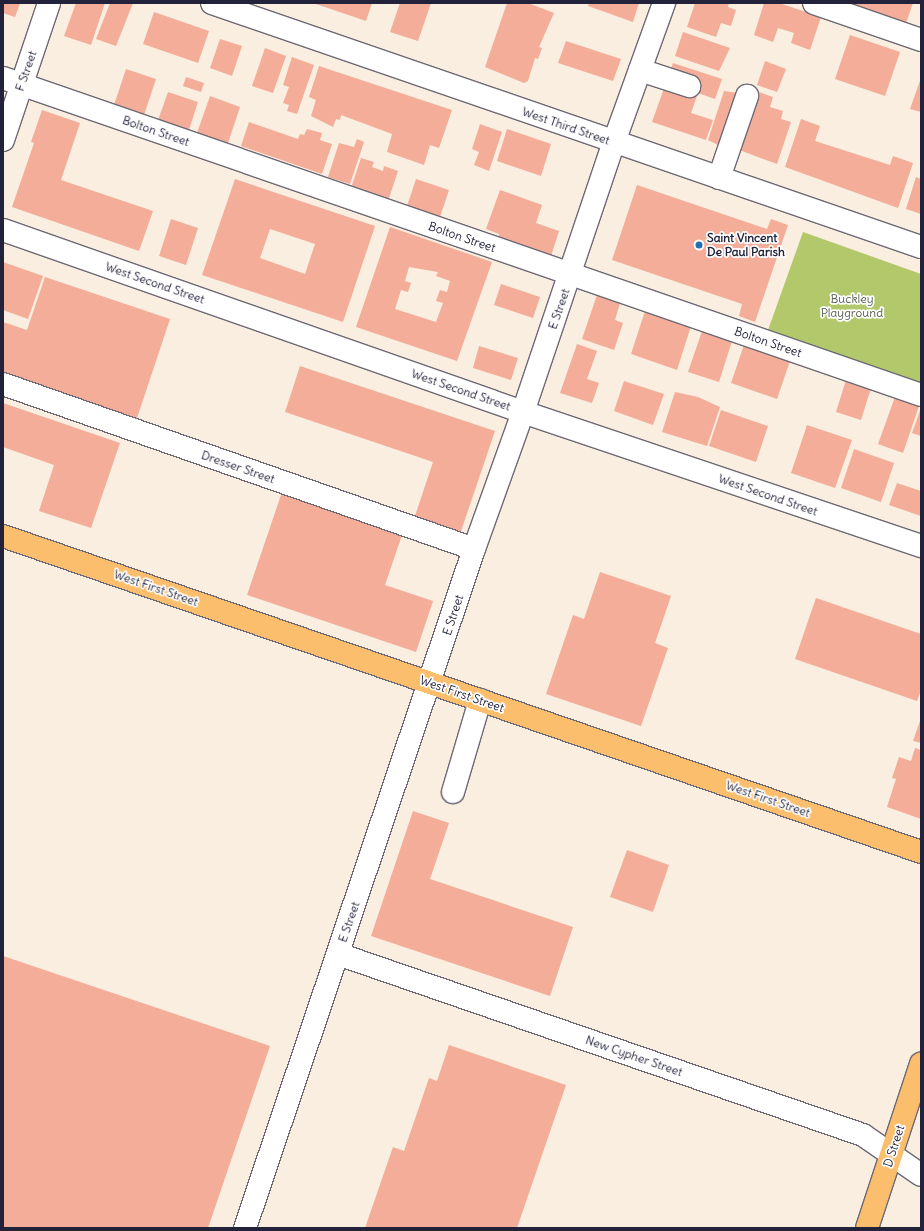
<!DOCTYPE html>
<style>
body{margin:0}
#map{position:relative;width:924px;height:1231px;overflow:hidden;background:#f9eee0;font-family:Delius,sans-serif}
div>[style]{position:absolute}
.green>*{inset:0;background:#b3c76b}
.building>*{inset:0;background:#f3ad98}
.roads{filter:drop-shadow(1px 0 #6d6975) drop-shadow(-1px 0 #6d6975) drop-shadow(0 1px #6d6975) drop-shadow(0 -1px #6d6975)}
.minor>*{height:22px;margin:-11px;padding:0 11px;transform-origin:11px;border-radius:11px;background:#fff}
.major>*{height:22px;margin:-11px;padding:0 11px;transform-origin:11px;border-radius:11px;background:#fabe6d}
.dots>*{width:11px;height:11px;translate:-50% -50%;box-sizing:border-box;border:2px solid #fff;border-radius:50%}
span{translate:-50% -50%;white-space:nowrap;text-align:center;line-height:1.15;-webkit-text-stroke:3.5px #fff;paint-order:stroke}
.street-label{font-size:12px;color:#22223b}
.poi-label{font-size:12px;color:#22223b;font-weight:700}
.left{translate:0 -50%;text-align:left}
.park-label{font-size:12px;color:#555c4c}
.frame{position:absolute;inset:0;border:4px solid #22223b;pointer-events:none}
</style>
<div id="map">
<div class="green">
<div style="clip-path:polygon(803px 232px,921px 274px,921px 385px,767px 333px)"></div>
</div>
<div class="building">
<div style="clip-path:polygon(3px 3px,20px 3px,15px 17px,3px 13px)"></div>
<div style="clip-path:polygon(76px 3px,105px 3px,91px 45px,64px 36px)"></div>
<div style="clip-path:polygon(110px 3px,133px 3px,116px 46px,96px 39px)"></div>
<div style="clip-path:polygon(313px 3px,372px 3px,366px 21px)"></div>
<div style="clip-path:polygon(400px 3px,431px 3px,418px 41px,390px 32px)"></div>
<div style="clip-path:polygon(507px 3px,528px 3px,554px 13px,539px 47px,542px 48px,538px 59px,535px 58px,528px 81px,524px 83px,485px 67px)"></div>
<div style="clip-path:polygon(589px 3px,639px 3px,633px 22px,588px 6px)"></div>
<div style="clip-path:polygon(695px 3px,729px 3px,728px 7px,736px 10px,731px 26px,721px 23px,716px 37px,687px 27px)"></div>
<div style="clip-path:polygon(764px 3px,779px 3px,821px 17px,810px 50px,791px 43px,794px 33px,778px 28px,773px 42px,754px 35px)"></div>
<div style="clip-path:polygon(836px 3px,913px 3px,905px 26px)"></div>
<div style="clip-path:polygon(154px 12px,209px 31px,198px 63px,143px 44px)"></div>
<div style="clip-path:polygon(683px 32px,730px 48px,719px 71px,675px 56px)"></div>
<div style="clip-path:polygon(850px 35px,900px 52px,885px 96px,835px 79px)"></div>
<div style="clip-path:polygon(220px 39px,242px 46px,232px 76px,210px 68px)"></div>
<div style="clip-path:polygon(566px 41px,621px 59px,613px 81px,558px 63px)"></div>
<div style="clip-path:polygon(265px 48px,286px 56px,273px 93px,252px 86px)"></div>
<div style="clip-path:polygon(292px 57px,314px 65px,297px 114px,287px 111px,289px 105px,283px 103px,289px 87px,283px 85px)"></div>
<div style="clip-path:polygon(765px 61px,786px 69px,777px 92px,757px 85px)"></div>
<div style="clip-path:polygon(673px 63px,722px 79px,715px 99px,698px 93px,691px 113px,713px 120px,706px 140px,652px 122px)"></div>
<div style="clip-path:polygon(319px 66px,452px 110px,439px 148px,430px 145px,424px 165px,387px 152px,392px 134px,341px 115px,340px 120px,336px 119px,333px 127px,311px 116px,316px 100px,309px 97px)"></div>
<div style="clip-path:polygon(126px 69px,156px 79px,144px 115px,114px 105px)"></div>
<div style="clip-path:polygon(186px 77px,204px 83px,201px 92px,183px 86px)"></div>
<div style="clip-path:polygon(921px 78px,921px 112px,910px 109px)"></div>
<div style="clip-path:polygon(753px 90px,773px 97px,770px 107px,783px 111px,781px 119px,791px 122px,777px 164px,734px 148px)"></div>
<div style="clip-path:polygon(724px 91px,738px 93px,720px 146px,708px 140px)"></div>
<div style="clip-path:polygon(168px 92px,198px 102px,188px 133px,157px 123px)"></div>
<div style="clip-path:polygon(210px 96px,240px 107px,228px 143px,197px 133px)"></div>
<div style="clip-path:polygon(42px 110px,80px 123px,61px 180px,153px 211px,139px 251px,12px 207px,34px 143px,31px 142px)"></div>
<div style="clip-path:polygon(801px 119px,820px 126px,815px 141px,890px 165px,893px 156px,913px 163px,898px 208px,785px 167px)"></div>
<div style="clip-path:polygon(249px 122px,298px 139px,300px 134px,304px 135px,307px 129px,322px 133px,320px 140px,332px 144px,322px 174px,241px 146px)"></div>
<div style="clip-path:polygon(480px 124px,502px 132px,489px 171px,474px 165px,479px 152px,472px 149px)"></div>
<div style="clip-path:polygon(507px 129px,551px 144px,541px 176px,497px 161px)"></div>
<div style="clip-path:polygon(357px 139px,364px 142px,350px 184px,328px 177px,339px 143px,354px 147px)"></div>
<div style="clip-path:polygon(361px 158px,374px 162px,372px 167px,383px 171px,384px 166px,398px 171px,388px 201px,351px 188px)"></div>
<div style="clip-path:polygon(916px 177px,921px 179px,921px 214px,906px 209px)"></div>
<div style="clip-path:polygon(evenodd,235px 179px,375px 226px,343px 322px,202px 275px,235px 179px,270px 229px,315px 244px,305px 274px,260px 258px,270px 229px)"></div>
<div style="clip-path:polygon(416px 179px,449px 190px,440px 217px,407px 206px)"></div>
<div style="clip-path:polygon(637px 185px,767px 229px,771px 219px,788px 225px,755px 322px,739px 316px,742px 304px,612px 260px)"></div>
<div style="clip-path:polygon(500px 190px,542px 205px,536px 223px,559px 231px,551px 256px,498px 238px,499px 234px,486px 229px)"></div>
<div style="clip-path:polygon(171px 219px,198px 228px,186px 265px,159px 256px)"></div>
<div style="clip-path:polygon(evenodd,390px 227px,492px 262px,457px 361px,356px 327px,390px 227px,409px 267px,438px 272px,436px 276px,450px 281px,447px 292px,440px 290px,436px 301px,443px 303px,436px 322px,395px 309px,401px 290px,408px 292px,411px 283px,405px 281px,409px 267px)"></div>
<div style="clip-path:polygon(3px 262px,43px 276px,28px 319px,3px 310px)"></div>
<div style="clip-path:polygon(45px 277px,170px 319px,137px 418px,3px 373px,3px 322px,27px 330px)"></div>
<div style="clip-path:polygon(501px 284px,540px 297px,533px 318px,494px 305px)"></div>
<div style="clip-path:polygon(597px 295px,620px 303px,615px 320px,623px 323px,614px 350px,582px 339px)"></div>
<div style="clip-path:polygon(645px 311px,691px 326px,677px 370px,631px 354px)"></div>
<div style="clip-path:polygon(702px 331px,732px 341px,719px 382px,688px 372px)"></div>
<div style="clip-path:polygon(577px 344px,597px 351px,587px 379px,599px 383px,592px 403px,560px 393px)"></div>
<div style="clip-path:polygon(744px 345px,790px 361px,777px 399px,731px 383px)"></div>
<div style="clip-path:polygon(479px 346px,518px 358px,511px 380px,473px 368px)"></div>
<div style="clip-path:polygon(300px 366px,495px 431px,458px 540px,412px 525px,433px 462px,285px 412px)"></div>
<div style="clip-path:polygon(846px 380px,871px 388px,861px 420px,836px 412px)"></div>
<div style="clip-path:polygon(624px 381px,664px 394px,653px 425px,614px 411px)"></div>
<div style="clip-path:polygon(675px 392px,698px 397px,720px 407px,707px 446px,662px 432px)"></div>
<div style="clip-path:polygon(895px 397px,919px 406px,903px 453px,878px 444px)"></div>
<div style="clip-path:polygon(3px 403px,120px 443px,91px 528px,39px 511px,54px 465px,3px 447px)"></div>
<div style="clip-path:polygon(921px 408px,921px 436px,912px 433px)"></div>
<div style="clip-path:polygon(721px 410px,768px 426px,756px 462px,709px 446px)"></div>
<div style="clip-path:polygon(807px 425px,852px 440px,835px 488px,791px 473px)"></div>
<div style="clip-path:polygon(854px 449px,894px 463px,881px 502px,841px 488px)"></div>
<div style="clip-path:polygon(897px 483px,921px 491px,921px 516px,889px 505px)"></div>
<div style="clip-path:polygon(282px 492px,403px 532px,385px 585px,433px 601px,416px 652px,247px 595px)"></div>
<div style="clip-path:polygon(600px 572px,671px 596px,655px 643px,668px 648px,641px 726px,546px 694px,573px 615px,584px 619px)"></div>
<div style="clip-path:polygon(816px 598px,921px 634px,921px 690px,917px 701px,795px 659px)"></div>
<div style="clip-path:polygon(921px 718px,921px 743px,913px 741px)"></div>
<div style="clip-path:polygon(915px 748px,921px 750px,921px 819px,887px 807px,896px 779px,892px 778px,899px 757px,911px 761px)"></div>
<div style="clip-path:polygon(413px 811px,449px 823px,430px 879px,573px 927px,550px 996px,371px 936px)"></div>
<div style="clip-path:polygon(627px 850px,669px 865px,653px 912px,610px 897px)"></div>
<div style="clip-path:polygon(3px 956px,270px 1046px,208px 1228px,3px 1228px)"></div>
<div style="clip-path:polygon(449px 1045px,566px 1085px,517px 1228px,365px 1228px,393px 1147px,404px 1151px,429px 1078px,437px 1081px)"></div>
</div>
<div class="roads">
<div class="minor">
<div style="left:212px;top:3px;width:750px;rotate:18.99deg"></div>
<div style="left:814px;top:3px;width:113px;rotate:19.1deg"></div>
<div style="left:640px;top:70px;width:52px;rotate:18.1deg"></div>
<div style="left:3px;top:78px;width:971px;rotate:19.05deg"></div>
<div style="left:3px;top:140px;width:145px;rotate:-71.4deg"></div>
<div style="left:719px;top:178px;width:87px;rotate:-71.1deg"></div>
<div style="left:3px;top:230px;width:551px;rotate:19.29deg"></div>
<div style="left:523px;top:412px;width:420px;rotate:18.6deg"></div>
<div style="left:3px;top:384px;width:499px;rotate:19.3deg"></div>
<div style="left:453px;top:792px;width:96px;rotate:-73.6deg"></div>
<div style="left:338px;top:954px;width:555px;rotate:19.02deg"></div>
<div style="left:863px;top:1135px;width:70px;rotate:34.6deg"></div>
<div style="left:245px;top:1228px;width:717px;rotate:-71.36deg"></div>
<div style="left:474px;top:549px;width:145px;rotate:-70.3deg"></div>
<div style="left:523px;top:412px;width:285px;rotate:-71.4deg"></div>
<div style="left:614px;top:142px;width:148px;rotate:-70.2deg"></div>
</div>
<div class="major">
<div style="left:3px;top:536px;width:971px;rotate:18.99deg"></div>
<div style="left:867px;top:1228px;width:173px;rotate:-71.8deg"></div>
</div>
</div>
<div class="dots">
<div style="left:699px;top:245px;background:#1f6fb2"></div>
</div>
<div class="street-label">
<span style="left:26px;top:71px;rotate:-71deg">F Street</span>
<span style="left:566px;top:126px;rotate:19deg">West Third Street</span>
<span style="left:156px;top:131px;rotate:19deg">Bolton Street</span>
<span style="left:462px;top:237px;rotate:19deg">Bolton Street</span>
<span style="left:155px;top:283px;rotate:19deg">West Second Street</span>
<span style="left:559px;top:309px;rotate:-71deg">E Street</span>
<span style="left:768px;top:342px;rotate:19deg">Bolton Street</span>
<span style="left:461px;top:390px;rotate:19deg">West Second Street</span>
<span style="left:238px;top:467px;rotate:19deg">Dresser Street</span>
<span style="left:768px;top:495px;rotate:19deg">West Second Street</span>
<span style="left:156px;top:588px;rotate:19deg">West First Street</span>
<span style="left:453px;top:615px;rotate:-72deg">E Street</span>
<span style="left:462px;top:694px;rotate:19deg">West First Street</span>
<span style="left:768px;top:799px;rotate:19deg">West First Street</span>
<span style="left:349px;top:922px;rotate:-71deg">E Street</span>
<span style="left:634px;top:1056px;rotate:19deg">New Cypher Street</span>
<span style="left:894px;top:1146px;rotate:-72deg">D Street</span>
</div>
<div class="poi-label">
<span class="left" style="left:707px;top:245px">Saint Vincent<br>De Paul Parish</span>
</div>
<div class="park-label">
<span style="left:852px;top:306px">Buckley<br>Playground</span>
</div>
<div class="frame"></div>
</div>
